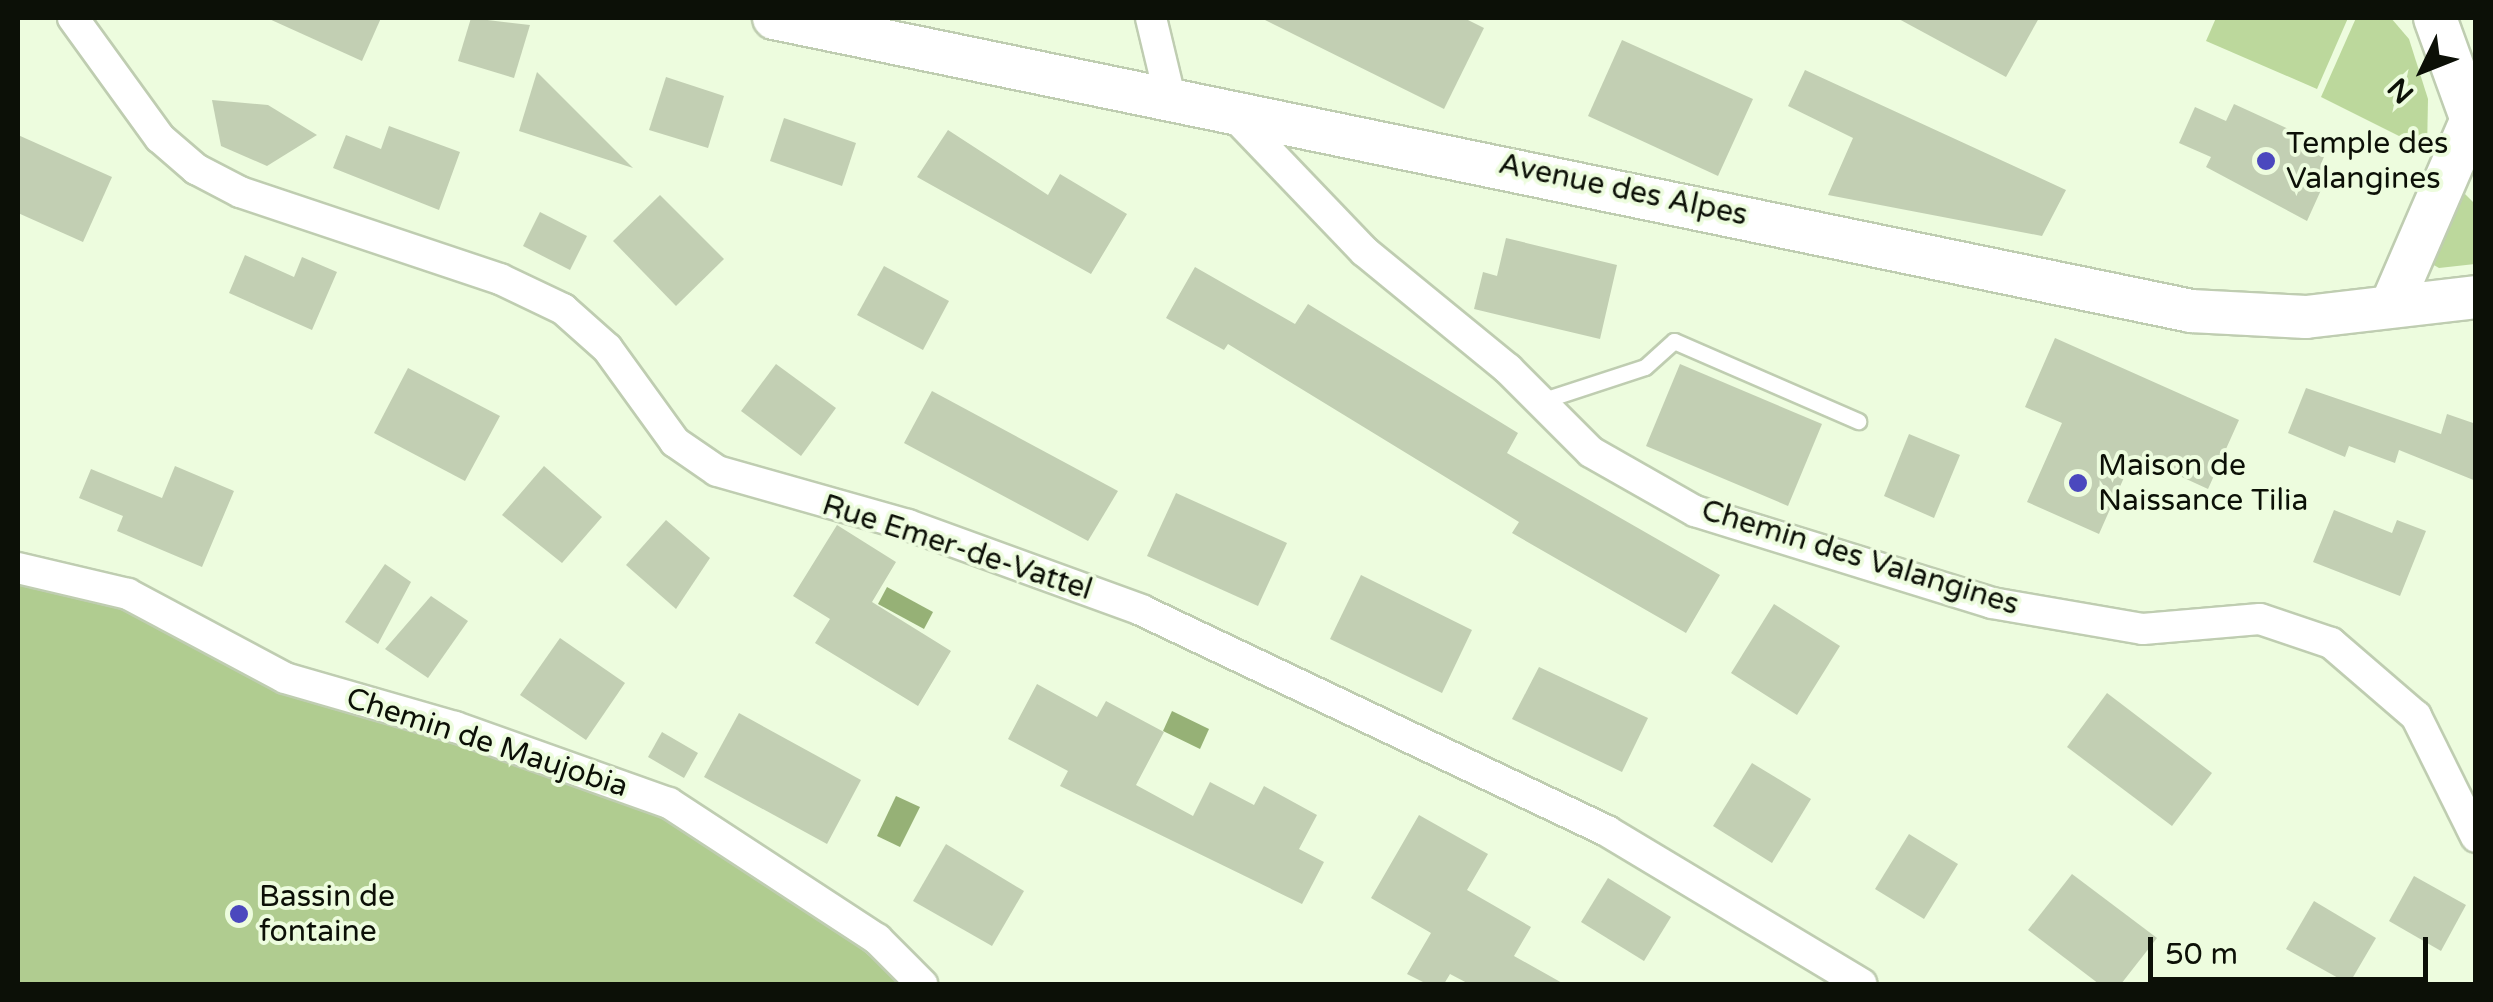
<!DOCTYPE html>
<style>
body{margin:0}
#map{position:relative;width:2493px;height:1002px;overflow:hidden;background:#edfcde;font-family:"Varela Round",sans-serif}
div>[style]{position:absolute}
.green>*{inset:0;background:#bcd89c}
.forest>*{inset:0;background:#b0cc90}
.water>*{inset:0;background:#96b176}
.building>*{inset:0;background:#c2cfb3}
.roads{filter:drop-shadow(2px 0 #bfcdb1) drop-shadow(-2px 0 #bfcdb1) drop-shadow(0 2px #bfcdb1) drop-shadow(0 -2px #bfcdb1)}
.service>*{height:15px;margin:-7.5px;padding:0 7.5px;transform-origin:7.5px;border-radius:7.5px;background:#fff}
.minor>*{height:30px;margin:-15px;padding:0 15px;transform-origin:15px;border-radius:15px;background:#fff}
.secondary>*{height:42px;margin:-21px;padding:0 21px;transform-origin:21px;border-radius:21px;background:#fff}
.dots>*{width:28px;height:28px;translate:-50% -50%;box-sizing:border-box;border:5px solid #edfcde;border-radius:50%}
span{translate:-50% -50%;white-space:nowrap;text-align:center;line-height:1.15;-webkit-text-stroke:8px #edfcde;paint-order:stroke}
.poi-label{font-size:30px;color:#0c1007}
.left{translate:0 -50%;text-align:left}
.street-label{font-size:30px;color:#0c1007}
.frame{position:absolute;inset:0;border:20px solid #0c1007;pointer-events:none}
.north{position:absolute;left:2373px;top:20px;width:100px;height:100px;-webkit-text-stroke:8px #edfcde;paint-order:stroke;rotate:227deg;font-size:28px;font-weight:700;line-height:40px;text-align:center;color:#0c1007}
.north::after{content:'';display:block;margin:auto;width:35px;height:45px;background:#0c1007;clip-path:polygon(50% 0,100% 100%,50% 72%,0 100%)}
.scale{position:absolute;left:2148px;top:937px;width:280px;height:45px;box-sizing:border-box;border:5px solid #0c1007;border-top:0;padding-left:12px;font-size:30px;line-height:35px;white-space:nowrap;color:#0c1007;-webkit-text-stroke:8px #edfcde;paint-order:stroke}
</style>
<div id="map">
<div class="green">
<div style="clip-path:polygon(2216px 18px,2348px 18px,2317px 89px,2206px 41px)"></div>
<div style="clip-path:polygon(2356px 18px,2391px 18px,2409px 39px,2428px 99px,2427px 150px,2321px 97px)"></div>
<div style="clip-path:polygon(2460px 189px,2475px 204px,2475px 264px,2439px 268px,2432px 264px)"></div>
</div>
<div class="forest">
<div style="clip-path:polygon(18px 573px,126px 598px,653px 811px,805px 902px,903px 984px,18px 984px)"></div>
</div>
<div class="water">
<div style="clip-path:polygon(887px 587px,933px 612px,924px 629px,878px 604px)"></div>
<div style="clip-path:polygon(1172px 711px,1209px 729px,1200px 749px,1163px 731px)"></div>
<div style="clip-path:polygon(896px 796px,920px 807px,900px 847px,877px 836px)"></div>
</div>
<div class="building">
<div style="clip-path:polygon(267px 18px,381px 18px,362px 61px)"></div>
<div style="clip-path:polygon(471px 18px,530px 25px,514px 78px,458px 61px)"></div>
<div style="clip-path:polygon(1261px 18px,1464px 18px,1484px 28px,1444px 109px)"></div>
<div style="clip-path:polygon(1897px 18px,2039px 18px,2006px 77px)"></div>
<div style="clip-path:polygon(1622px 40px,1753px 99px,1718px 176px,1588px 116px)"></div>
<div style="clip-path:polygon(1805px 70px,2066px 190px,2042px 236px,1828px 195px,1853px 138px,1788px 106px)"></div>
<div style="clip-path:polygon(537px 72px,633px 168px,519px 131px)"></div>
<div style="clip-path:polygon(666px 77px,724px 96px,708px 148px,649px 130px)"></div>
<div style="clip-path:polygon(212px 100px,268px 105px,317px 135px,267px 166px,221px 146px)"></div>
<div style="clip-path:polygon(2234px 104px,2328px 147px,2321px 164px,2331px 168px,2307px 221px,2206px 167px,2211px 157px,2179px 143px,2195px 107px,2226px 121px)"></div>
<div style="clip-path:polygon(784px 118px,856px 143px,842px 186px,770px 161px)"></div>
<div style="clip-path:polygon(389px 126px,460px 152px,439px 210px,333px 168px,346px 135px,381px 149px)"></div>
<div style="clip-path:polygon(948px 130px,1048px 195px,1060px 174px,1127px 214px,1091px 274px,917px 177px)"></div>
<div style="clip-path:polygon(18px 135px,112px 177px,83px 242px,18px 213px)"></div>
<div style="clip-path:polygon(660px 195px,724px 259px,676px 306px,613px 241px)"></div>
<div style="clip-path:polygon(540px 212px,587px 236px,570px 270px,523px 246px)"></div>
<div style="clip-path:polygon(1506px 238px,1617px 265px,1600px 339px,1474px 309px,1483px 272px,1497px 276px)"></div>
<div style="clip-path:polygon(245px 255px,294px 277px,302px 257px,337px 272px,312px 330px,229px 293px)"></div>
<div style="clip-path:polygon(884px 266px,949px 301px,923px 350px,857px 315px)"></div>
<div style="clip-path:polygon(1195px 267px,1295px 324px,1308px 304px,1518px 433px,1507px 453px,1720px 575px,1686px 633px,1512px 533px,1519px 522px,1228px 344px,1224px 350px,1166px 318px)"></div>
<div style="clip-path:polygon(2055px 338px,2239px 420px,2208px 489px,2134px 455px,2099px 534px,2027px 502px,2062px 423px,2025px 407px)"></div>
<div style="clip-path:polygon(776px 364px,836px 408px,801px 456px,741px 411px)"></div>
<div style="clip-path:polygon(1680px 364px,1822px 424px,1788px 506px,1646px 446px)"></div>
<div style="clip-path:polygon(408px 368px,500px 416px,465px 481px,374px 433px)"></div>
<div style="clip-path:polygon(2306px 388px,2441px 434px,2447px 414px,2476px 424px,2476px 481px,2399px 450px,2395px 463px,2349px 446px,2345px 457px,2288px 433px)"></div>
<div style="clip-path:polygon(932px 391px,1118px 491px,1088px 541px,904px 443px)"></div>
<div style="clip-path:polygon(1909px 434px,1960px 455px,1934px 518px,1884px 496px)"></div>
<div style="clip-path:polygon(175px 466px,234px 491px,202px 567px,117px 531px,123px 516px,79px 498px,91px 469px,162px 498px)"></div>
<div style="clip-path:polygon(544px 466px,602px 517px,562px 563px,502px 515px)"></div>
<div style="clip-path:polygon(1176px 493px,1287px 543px,1258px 606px,1147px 556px)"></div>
<div style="clip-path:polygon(2334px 510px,2392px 533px,2397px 520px,2426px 531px,2400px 596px,2313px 562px)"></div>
<div style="clip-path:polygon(666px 520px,710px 558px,676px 609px,626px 565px)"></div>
<div style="clip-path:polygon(837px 525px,896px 562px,872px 602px,951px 651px,918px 706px,815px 643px,830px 619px,793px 596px)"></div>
<div style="clip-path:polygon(385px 564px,411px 582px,378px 644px,345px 622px)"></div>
<div style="clip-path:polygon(1361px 575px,1472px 630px,1442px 693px,1330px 639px)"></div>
<div style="clip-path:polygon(431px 596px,468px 621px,428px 678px,385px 649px)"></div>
<div style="clip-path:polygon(1774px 604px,1840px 646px,1797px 715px,1731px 673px)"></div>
<div style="clip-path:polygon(560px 638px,625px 683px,586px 740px,520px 695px)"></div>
<div style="clip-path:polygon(1539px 667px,1648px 718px,1622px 772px,1512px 719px)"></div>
<div style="clip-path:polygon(1037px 684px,1097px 717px,1106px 701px,1164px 732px,1136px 785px,1193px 816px,1210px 782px,1254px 805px,1264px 786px,1317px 815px,1299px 849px,1324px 862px,1302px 904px,1060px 786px,1068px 771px,1008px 739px)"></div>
<div style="clip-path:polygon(2107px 693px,2212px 773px,2172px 826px,2067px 747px)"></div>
<div style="clip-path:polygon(739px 713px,861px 780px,827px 844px,704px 777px)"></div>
<div style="clip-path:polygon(662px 732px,698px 753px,684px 778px,648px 757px)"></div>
<div style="clip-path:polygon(1752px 763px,1811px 799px,1772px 863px,1713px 826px)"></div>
<div style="clip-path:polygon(1419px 815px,1488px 854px,1467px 890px,1531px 927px,1514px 956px,1564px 984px,1469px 984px,1450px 974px,1444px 984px,1427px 984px,1407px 974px,1431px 933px,1371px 898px)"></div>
<div style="clip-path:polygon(1909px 834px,1958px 864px,1924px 919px,1875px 889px)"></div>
<div style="clip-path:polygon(946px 844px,1024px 891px,992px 946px,913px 901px)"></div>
<div style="clip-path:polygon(2072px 874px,2157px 938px,2121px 984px,2099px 984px,2028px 930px)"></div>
<div style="clip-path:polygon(2414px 876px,2466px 905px,2441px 951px,2389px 921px)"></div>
<div style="clip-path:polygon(1608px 878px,1671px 917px,1644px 961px,1581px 922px)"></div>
<div style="clip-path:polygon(2314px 901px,2376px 938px,2349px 984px,2286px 949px)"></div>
</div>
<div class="roads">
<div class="service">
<div style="left:1541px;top:401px;width:109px;rotate:-18.1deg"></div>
<div style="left:1645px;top:367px;width:39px;rotate:-42deg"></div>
<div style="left:1674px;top:341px;width:201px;rotate:23.5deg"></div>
</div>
<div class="minor">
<div style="left:73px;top:18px;width:148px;rotate:54.1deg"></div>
<div style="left:160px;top:138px;width:48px;rotate:40.7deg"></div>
<div style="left:196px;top:169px;width:50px;rotate:27.6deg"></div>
<div style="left:240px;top:192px;width:274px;rotate:18.5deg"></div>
<div style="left:500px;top:279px;width:70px;rotate:25.5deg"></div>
<div style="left:563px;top:309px;width:59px;rotate:41.6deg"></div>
<div style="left:607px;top:348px;width:116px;rotate:54.1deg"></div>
<div style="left:675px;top:442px;width:51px;rotate:34.6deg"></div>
<div style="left:717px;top:471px;width:198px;rotate:15.8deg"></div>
<div style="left:908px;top:525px;width:248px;rotate:20deg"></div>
<div style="left:1141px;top:610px;width:516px;rotate:25.37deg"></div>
<div style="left:1607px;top:831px;width:297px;rotate:31deg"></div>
<div style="left:1151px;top:18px;width:81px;rotate:76.5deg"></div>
<div style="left:1228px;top:109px;width:197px;rotate:46.2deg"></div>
<div style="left:1364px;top:251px;width:186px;rotate:39.3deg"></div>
<div style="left:1508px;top:369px;width:117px;rotate:45deg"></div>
<div style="left:1591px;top:452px;width:120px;rotate:29.6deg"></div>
<div style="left:1695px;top:511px;width:311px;rotate:17.2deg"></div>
<div style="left:1992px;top:603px;width:153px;rotate:9.8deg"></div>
<div style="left:2143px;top:629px;width:117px;rotate:-4.9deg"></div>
<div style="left:2260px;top:619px;width:75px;rotate:18.7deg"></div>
<div style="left:2331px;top:643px;width:112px;rotate:40.7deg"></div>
<div style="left:2416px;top:716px;width:135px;rotate:63.6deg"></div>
<div style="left:18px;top:568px;width:113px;rotate:13.3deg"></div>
<div style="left:128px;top:594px;width:178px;rotate:28.1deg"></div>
<div style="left:285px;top:678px;width:177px;rotate:16.1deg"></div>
<div style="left:455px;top:727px;width:227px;rotate:19.6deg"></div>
<div style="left:669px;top:803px;width:249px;rotate:33.2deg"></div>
<div style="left:877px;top:939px;width:64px;rotate:45deg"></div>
</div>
<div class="secondary">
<div style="left:774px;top:18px;width:1447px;rotate:11.68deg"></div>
<div style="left:2191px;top:311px;width:115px;rotate:3deg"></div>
<div style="left:2306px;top:317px;width:171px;rotate:-6.7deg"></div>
<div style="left:2435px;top:18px;width:120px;rotate:70.1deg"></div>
<div style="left:2391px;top:306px;width:204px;rotate:-66.6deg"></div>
</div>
</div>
<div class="dots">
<div style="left:2266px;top:161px;background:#4b48be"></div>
<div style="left:2078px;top:483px;background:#4b48be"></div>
<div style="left:239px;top:914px;background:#4b48be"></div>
</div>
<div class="poi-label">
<span class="left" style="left:2286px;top:161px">Temple des<br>Valangines</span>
<span class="left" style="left:2098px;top:483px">Maison de<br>Naissance Tilia</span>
<span class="left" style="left:259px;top:914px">Bassin de<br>fontaine</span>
</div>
<div class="street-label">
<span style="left:1623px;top:190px;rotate:12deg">Avenue des Alpes</span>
<span style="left:957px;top:548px;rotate:18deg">Rue Emer-de-Vattel</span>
<span style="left:1860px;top:558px;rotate:17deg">Chemin des Valangines</span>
<span style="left:487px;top:743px;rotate:18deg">Chemin de Maujobia</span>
</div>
<div class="frame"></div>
<div class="north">N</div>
<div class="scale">50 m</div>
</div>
